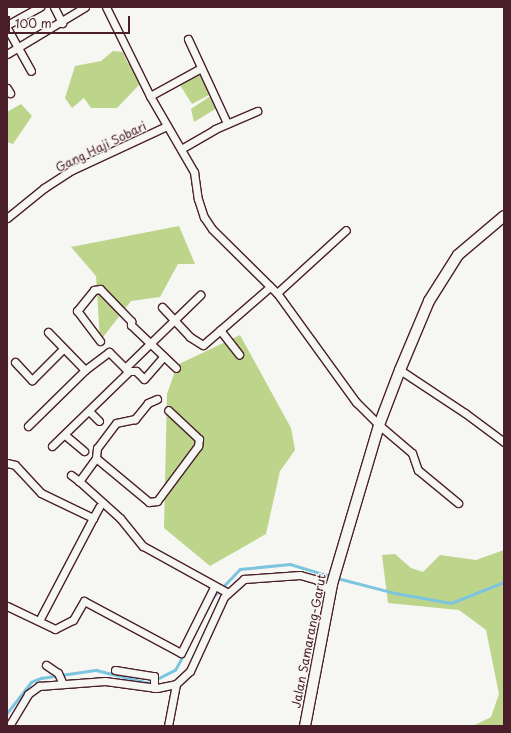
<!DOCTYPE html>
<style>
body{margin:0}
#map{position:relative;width:511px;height:733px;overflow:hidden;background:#f6f6f2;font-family:"Playpen Sans",sans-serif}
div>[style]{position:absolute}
.green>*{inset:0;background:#bdd58b}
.stream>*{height:2.5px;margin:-1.25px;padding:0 1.25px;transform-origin:1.25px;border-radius:1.25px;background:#7dc5de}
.roads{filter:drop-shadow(1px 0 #4a1f2b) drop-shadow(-1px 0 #4a1f2b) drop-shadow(0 1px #4a1f2b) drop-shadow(0 -1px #4a1f2b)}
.street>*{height:7px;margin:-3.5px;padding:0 3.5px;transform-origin:3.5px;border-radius:3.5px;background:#f6f6f2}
.secondary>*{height:10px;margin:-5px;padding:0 5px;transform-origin:5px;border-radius:5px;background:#f6f6f2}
span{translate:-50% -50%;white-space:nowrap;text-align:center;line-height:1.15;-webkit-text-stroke:3px #f6f6f2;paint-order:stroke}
.street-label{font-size:12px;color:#4a1f2b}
.frame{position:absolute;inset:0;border:8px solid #4a1f2b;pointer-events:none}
.scale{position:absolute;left:8px;top:16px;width:122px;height:18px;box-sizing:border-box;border:2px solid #4a1f2b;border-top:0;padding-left:5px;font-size:12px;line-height:14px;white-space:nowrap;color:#4a1f2b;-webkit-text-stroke:3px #f6f6f2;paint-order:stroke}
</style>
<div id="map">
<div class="green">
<div style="clip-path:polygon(113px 51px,123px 52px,127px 62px,136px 71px,139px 85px,117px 108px,91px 108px,84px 98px,72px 108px,65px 98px,75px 66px,101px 61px)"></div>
<div style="clip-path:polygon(199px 74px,211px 94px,192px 104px,180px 85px)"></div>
<div style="clip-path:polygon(212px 95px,217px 108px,194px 122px,191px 109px)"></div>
<div style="clip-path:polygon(21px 104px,32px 116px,13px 144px,7px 142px,7px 112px)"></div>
<div style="clip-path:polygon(179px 226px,195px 264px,178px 264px,160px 297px,131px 301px,100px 341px,96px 276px,71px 247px)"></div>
<div style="clip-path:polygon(240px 335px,291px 428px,295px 450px,280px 471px,266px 534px,210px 566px,164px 528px,167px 394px,177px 365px)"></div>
<div style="clip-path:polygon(504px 550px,504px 726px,473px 726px,491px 717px,499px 694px,486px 630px,459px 610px,388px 603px,382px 555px,395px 554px,411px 568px,423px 572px,440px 555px,476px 560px)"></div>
</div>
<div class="stream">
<div style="left:337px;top:578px;width:60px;rotate:14.5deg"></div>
<div style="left:395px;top:593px;width:57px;rotate:10.1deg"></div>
<div style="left:451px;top:603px;width:57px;rotate:-21.6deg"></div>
<div style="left:212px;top:598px;width:40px;rotate:-46deg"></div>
<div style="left:240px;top:569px;width:50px;rotate:-5.7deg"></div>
<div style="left:290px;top:564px;width:45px;rotate:16.8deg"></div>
<div style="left:7px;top:713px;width:39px;rotate:-52deg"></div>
<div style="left:31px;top:682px;width:11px;rotate:-22deg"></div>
<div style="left:41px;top:678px;width:56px;rotate:-8.3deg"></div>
<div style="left:96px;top:670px;width:55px;rotate:13.8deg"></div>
<div style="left:149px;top:683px;width:29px;rotate:-27deg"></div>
<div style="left:175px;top:670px;width:18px;rotate:-61deg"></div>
</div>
<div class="roads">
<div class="street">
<div style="left:54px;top:7px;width:18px;rotate:63deg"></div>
<div style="left:106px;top:7px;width:99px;rotate:63.7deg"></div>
<div style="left:150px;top:96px;width:88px;rotate:59.9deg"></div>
<div style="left:194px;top:172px;width:27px;rotate:82deg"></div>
<div style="left:198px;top:199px;width:19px;rotate:72deg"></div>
<div style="left:204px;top:217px;width:14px;rotate:56deg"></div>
<div style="left:212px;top:229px;width:91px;rotate:44.6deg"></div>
<div style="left:277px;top:293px;width:135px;rotate:54.1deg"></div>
<div style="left:356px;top:402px;width:33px;rotate:45deg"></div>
<div style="left:379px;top:425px;width:43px;rotate:40.3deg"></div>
<div style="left:412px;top:453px;width:18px;rotate:71deg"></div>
<div style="left:418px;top:470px;width:52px;rotate:39.5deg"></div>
<div style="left:7px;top:25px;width:38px;rotate:-29deg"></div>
<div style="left:7px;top:28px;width:49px;rotate:60.8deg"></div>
<div style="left:188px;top:39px;width:93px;rotate:65.1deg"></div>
<div style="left:7px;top:54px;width:91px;rotate:-31.1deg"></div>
<div style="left:7px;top:88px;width:6px;rotate:59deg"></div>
<div style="left:150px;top:96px;width:58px;rotate:-28.8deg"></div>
<div style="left:181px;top:149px;width:39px;rotate:-30deg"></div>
<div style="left:215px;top:129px;width:46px;rotate:-23.2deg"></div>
<div style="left:7px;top:218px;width:48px;rotate:-39deg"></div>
<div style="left:44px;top:188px;width:33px;rotate:-33deg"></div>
<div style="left:72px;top:170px;width:105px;rotate:-24.9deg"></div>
<div style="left:277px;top:293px;width:93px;rotate:-42.4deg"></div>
<div style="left:162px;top:307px;width:41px;rotate:47deg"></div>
<div style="left:190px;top:337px;width:15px;rotate:32deg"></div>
<div style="left:203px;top:345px;width:89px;rotate:-40.9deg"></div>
<div style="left:220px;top:330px;width:31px;rotate:52deg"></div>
<div style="left:48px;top:332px;width:53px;rotate:45.8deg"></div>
<div style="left:100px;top:341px;width:38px;rotate:-127deg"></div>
<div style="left:77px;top:311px;width:27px;rotate:-51deg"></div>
<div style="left:94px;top:290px;width:6px;rotate:-9deg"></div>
<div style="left:100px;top:289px;width:45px;rotate:45.9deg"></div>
<div style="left:131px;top:321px;width:4px;rotate:90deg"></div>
<div style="left:131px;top:325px;width:62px;rotate:43.7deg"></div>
<div style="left:15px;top:362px;width:25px;rotate:47deg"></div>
<div style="left:32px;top:380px;width:42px;rotate:-45deg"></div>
<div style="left:126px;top:368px;width:4px;rotate:45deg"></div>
<div style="left:129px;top:371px;width:7px"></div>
<div style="left:136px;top:371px;width:11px;rotate:45deg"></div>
<div style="left:144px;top:379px;width:30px;rotate:-49deg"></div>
<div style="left:400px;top:370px;width:78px;rotate:33.5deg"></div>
<div style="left:465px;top:413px;width:49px;rotate:36.6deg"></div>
<div style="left:157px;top:399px;width:10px;rotate:156deg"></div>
<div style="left:148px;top:403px;width:21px;rotate:129deg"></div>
<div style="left:135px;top:419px;width:19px;rotate:168deg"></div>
<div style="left:116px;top:423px;width:31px;rotate:127deg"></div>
<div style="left:97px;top:448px;width:10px;rotate:96deg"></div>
<div style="left:96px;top:458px;width:29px;rotate:126deg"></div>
<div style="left:79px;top:481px;width:55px;rotate:42.1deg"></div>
<div style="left:120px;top:518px;width:36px;rotate:51deg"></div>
<div style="left:143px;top:546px;width:97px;rotate:28.9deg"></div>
<div style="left:89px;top:411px;width:14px;rotate:45deg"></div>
<div style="left:28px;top:426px;width:80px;rotate:-44.5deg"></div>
<div style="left:85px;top:370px;width:30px;rotate:-37deg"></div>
<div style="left:109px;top:352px;width:23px;rotate:45deg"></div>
<div style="left:125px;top:368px;width:105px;rotate:-44.2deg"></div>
<div style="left:65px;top:435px;width:25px;rotate:40deg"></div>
<div style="left:52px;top:446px;width:107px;rotate:-44.2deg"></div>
<div style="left:96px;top:458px;width:69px;rotate:39.7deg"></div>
<div style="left:149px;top:502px;width:8px;rotate:-7deg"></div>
<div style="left:157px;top:501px;width:69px;rotate:-53.3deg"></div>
<div style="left:198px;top:446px;width:7px;rotate:-82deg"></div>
<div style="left:199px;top:439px;width:42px;rotate:-136.9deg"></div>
<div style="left:7px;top:463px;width:8px;rotate:14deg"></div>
<div style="left:15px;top:465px;width:38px;rotate:47deg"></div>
<div style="left:41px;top:493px;width:58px;rotate:25.7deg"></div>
<div style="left:93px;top:518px;width:116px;rotate:117.7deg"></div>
<div style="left:71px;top:475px;width:10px;rotate:37deg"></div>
<div style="left:93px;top:518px;width:13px;rotate:-61deg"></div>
<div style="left:7px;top:606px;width:53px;rotate:25.6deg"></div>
<div style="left:55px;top:629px;width:20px;rotate:-27deg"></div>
<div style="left:73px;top:620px;width:22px;rotate:-60deg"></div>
<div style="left:84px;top:601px;width:110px;rotate:28.2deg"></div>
<div style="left:181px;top:653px;width:74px;rotate:-63.4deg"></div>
<div style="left:46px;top:665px;width:14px;rotate:34deg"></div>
<div style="left:58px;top:673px;width:12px;rotate:66deg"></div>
<div style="left:115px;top:670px;width:39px;rotate:9deg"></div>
<div style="left:154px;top:676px;width:12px;rotate:90deg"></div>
<div style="left:9px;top:726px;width:37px;rotate:-59deg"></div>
<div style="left:28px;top:694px;width:14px;rotate:-36deg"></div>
<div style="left:39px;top:686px;width:66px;rotate:-4.3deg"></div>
<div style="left:105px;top:681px;width:52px;rotate:7.7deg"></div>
<div style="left:157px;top:688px;width:19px;rotate:-12deg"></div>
<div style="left:176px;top:684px;width:19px;rotate:-43deg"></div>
<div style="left:190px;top:671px;width:81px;rotate:-65.3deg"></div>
<div style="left:224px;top:597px;width:27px;rotate:-42deg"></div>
<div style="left:244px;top:579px;width:56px;rotate:-4.1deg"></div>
<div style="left:300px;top:575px;width:18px;rotate:16deg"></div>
<div style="left:317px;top:580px;width:18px;rotate:41deg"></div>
<div style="left:168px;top:726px;width:43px;rotate:-79.2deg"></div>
</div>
<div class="secondary">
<div style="left:305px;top:726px;width:145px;rotate:-79.2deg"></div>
<div style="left:332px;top:584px;width:166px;rotate:-73.5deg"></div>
<div style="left:379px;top:425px;width:59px;rotate:-69.1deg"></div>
<div style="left:400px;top:370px;width:75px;rotate:-67.2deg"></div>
<div style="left:429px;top:301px;width:54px;rotate:-57.8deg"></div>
<div style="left:458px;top:255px;width:60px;rotate:-40.3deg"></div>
</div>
</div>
<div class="street-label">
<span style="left:101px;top:147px;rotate:-26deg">Gang Haji Sobari</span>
<span style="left:309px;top:641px;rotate:-79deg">Jalan Samarang-Garut</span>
</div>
<div class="frame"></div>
<div class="scale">100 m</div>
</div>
